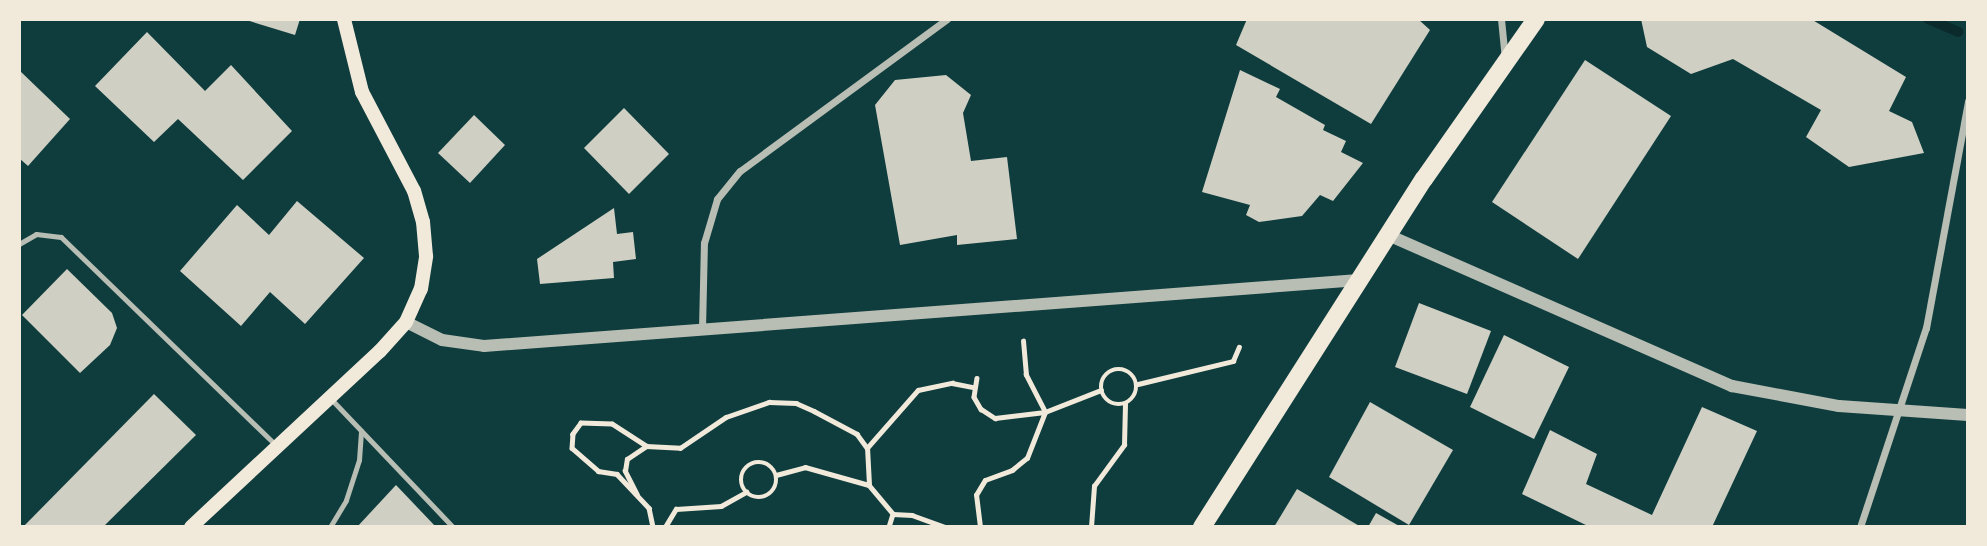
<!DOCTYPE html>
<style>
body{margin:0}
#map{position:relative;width:1987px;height:546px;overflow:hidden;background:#0f3d3e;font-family:Manrope,sans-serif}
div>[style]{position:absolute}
.stream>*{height:10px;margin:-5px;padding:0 5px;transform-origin:5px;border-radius:5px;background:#0a2a2b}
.building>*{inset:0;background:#cfcfc3}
.path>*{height:4.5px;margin:-2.25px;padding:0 2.25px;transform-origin:2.25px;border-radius:2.25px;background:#f1e9da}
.path>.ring{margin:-2.25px;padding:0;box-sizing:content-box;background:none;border:4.5px solid #f1e9da;border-radius:50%}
.service>*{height:5px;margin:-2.5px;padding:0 2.5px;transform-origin:2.5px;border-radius:2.5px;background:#b8beb3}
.minor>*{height:7px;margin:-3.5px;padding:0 3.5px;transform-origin:3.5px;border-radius:3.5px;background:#b8beb3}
.tertiary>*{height:12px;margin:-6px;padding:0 6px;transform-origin:6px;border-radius:6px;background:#b8beb3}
.secondary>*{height:14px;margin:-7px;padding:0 7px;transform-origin:7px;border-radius:7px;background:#f1e9da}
.primary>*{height:18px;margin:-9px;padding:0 9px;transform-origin:9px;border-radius:9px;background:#f1e9da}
span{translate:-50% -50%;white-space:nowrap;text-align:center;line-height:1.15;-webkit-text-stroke:5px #f1e9da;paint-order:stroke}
.frame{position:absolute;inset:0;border:21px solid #f1e9da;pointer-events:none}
</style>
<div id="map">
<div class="stream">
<div style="left:1928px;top:19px;width:33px;rotate:23deg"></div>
</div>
<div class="building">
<div style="clip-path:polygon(243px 19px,300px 19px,295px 35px)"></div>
<div style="clip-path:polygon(1247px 19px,1418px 19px,1430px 30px,1371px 124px,1236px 45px)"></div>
<div style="clip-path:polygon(1641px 19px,1811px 19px,1906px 77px,1889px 111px,1912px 122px,1924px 153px,1849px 167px,1806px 137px,1821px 110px,1733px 59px,1691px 74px,1647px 47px)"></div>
<div style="clip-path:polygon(147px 32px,205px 91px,231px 65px,292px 131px,243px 180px,178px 119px,154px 142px,95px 86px)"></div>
<div style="clip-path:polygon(1585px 60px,1671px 116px,1578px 259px,1492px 202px)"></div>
<div style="clip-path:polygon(19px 70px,70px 119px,28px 166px,19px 158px)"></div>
<div style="clip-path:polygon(1240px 70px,1280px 89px,1276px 97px,1325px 125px,1323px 130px,1346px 141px,1341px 152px,1363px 163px,1333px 201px,1320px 195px,1302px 216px,1259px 222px,1246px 215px,1250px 205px,1202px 192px)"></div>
<div style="clip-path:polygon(946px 75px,971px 95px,963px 113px,971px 161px,1007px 157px,1017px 239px,957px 245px,957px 235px,900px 245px,875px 105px,895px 80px)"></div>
<div style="clip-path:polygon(624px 108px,669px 154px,629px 194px,584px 148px)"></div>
<div style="clip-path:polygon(474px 115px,505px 145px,470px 183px,438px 153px)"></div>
<div style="clip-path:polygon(297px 201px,364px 258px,305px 324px,270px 292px,241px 326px,180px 271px,237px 205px,269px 235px)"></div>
<div style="clip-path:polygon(614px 208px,617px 234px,633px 232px,636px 259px,613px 262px,614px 278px,540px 284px,537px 259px)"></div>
<div style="clip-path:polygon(67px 269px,112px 313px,117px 328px,110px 345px,80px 373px,22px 315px)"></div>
<div style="clip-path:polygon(1419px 303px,1491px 331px,1467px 394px,1395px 367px)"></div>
<div style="clip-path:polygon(1504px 335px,1569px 367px,1534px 439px,1470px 407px)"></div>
<div style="clip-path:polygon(154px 394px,196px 435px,103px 527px,23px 527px)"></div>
<div style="clip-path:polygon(1370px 402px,1453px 450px,1409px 525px,1329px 477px)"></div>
<div style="clip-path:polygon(1702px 407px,1757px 431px,1712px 527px,1590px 527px,1522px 494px,1550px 430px,1597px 454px,1586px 484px,1652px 515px)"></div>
<div style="clip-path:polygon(396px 485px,436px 527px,357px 527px)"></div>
<div style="clip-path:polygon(1297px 489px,1361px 527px,1274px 527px)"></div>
<div style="clip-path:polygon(1376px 513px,1401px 527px,1368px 527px)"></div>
</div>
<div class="path">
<div class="ring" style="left:1101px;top:369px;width:31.5px;height:31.5px"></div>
<div style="left:977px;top:378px;width:19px;rotate:99deg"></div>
<div style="left:974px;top:397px;width:14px;rotate:60deg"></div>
<div style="left:981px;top:409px;width:17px;rotate:33deg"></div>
<div style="left:995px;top:418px;width:50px;rotate:-6.8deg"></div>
<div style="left:1045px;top:412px;width:60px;rotate:-21.4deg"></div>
<div style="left:1138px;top:384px;width:98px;rotate:-13.6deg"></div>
<div style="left:1233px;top:361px;width:15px;rotate:-67deg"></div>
<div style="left:646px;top:446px;width:34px;rotate:3deg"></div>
<div style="left:680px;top:448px;width:55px;rotate:-34deg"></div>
<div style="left:726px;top:417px;width:46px;rotate:-19.2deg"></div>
<div style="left:769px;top:402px;width:27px;rotate:2deg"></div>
<div style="left:796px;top:403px;width:20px;rotate:24deg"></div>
<div style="left:814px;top:411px;width:49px;rotate:28.1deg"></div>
<div style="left:857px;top:434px;width:17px;rotate:54deg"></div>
<div class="ring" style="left:741px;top:462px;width:31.5px;height:31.5px"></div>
<div style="left:776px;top:475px;width:30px;rotate:-15deg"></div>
<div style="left:805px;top:467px;width:66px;rotate:15.7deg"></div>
<div style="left:869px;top:485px;width:38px;rotate:50deg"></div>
<div style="left:893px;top:514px;width:14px;rotate:107deg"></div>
<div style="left:869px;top:485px;width:37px;rotate:-93deg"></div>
<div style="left:867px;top:448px;width:77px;rotate:-48.7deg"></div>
<div style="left:918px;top:390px;width:35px;rotate:-12deg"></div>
<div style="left:952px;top:383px;width:21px;rotate:11deg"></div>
<div style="left:637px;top:495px;width:27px;rotate:-117deg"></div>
<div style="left:625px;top:471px;width:12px;rotate:-81deg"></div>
<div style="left:627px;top:459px;width:23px;rotate:-34deg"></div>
<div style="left:646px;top:446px;width:40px;rotate:-147.1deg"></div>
<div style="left:612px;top:424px;width:31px;rotate:-178deg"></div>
<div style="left:581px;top:423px;width:14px;rotate:126deg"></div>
<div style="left:573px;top:434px;width:14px;rotate:94deg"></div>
<div style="left:572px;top:448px;width:35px;rotate:41deg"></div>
<div style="left:598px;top:471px;width:19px;rotate:9deg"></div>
<div style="left:617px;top:474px;width:47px;rotate:46.7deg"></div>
<div style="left:649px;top:508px;width:19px;rotate:78deg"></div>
<div style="left:893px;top:514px;width:19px;rotate:3deg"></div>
<div style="left:912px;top:515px;width:35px;rotate:20deg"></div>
<div style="left:665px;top:527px;width:21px;rotate:-59deg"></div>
<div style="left:676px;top:509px;width:45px;rotate:-3.8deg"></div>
<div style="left:721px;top:506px;width:29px;rotate:-29deg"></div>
<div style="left:980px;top:527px;width:32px;rotate:-97deg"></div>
<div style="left:976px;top:495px;width:17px;rotate:-59deg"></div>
<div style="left:985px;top:480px;width:29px;rotate:-20deg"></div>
<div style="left:1012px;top:470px;width:19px;rotate:-39deg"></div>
<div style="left:1027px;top:458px;width:49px;rotate:-68.6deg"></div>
<div style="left:1045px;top:412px;width:42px;rotate:-117.2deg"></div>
<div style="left:1026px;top:375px;width:34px;rotate:-95deg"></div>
<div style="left:1007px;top:527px;width:17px"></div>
<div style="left:1091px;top:527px;width:41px;rotate:-85.8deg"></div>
<div style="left:1094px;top:486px;width:51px;rotate:-53.8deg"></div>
<div style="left:1124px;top:445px;width:41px;rotate:-88.6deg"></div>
</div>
<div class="service">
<div style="left:19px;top:244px;width:20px;rotate:-30deg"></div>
<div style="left:36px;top:234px;width:25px;rotate:7deg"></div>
<div style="left:61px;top:237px;width:299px;rotate:44.1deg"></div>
<div style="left:331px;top:399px;width:177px;rotate:46.4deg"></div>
<div style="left:330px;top:527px;width:31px;rotate:-59deg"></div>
<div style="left:346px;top:500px;width:42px;rotate:-72deg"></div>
<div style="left:359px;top:460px;width:29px;rotate:-86deg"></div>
</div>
<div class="minor">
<div style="left:1501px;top:19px;width:40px;rotate:84.3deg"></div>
<div style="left:702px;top:329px;width:86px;rotate:-88.7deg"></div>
<div style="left:704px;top:243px;width:46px;rotate:-73.5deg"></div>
<div style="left:717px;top:199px;width:36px;rotate:-51deg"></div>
<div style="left:740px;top:171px;width:257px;rotate:-36.3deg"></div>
<div style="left:1860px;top:527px;width:210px;rotate:-71.7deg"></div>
<div style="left:1926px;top:328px;width:231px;rotate:-79.5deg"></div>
</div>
<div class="tertiary">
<div style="left:1388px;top:235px;width:376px;rotate:23.7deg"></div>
<div style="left:1732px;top:386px;width:109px;rotate:10.6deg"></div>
<div style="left:1839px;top:406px;width:129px;rotate:4deg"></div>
<div style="left:406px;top:322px;width:40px;rotate:26.6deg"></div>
<div style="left:442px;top:340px;width:42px;rotate:8.1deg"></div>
<div style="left:484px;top:346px;width:877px;rotate:-4.31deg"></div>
</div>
<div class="secondary">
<div style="left:191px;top:527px;width:258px;rotate:-43deg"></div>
<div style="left:380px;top:351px;width:39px;rotate:-48deg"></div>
<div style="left:406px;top:322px;width:36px;rotate:-66deg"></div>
<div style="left:421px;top:289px;width:33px;rotate:-81deg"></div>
<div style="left:426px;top:256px;width:34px;rotate:-95deg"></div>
<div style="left:423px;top:222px;width:32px;rotate:-106deg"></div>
<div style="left:414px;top:191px;width:112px;rotate:-117.7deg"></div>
<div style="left:362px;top:92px;width:75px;rotate:-103.9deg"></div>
</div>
<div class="primary">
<div style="left:1202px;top:527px;width:413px;rotate:-57.5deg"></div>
<div style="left:1424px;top:179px;width:195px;rotate:-55deg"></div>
</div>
<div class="frame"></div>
</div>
